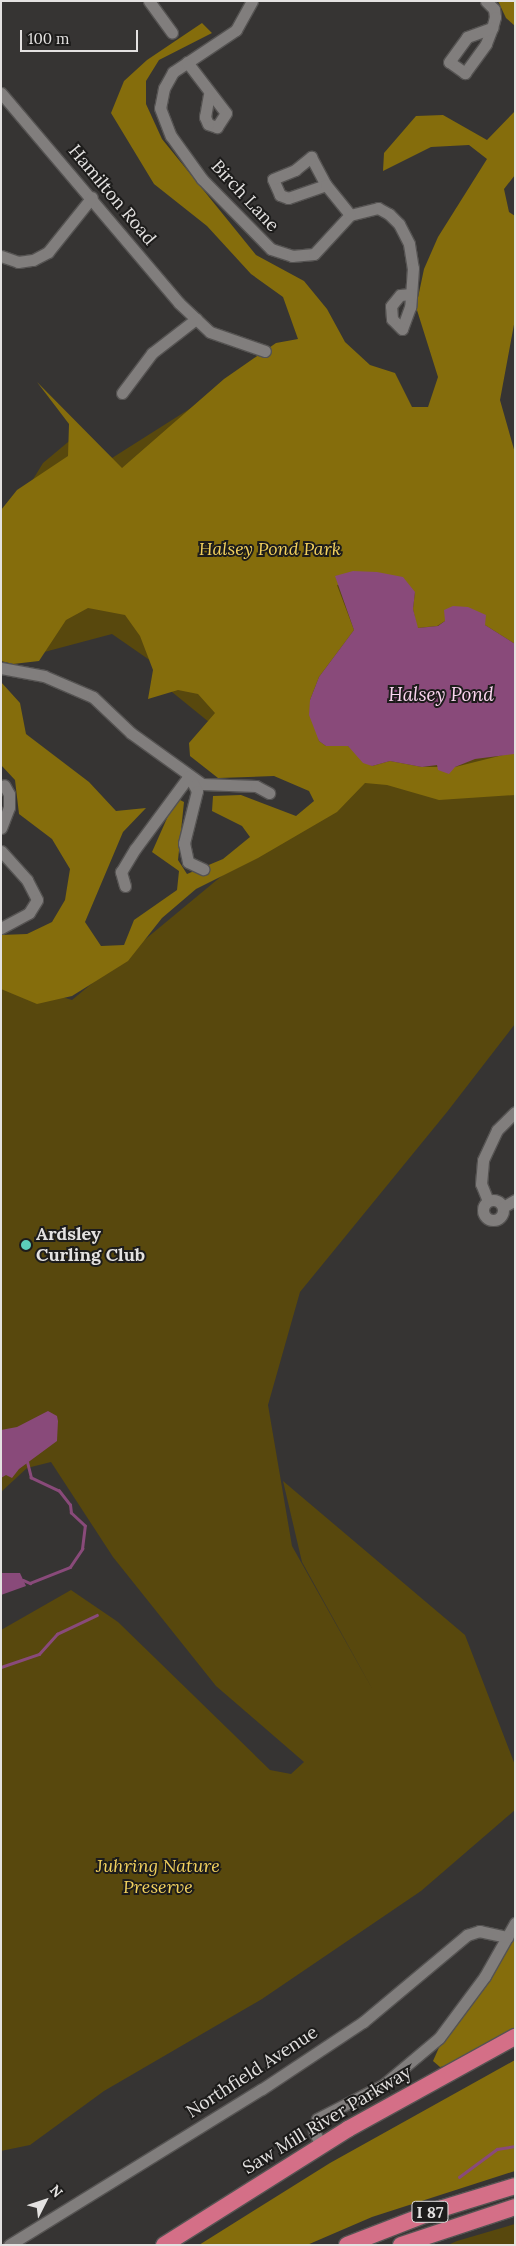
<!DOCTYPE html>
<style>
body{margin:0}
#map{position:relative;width:516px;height:2246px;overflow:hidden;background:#363433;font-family:Lora,serif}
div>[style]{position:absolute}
.green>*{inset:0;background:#58480d}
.forest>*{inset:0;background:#856d0c}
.water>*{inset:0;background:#894a7a}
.stream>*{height:2.5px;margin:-1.25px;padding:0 1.25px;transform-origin:1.25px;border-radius:1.25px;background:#894a7a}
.roads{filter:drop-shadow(1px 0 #555352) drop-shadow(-1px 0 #555352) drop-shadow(0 1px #555352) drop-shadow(0 -1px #555352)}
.minor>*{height:11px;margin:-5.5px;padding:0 5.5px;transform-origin:5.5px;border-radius:5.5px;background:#817e7d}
.minor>.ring{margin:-5.5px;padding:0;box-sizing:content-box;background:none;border:11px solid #817e7d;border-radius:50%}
.highway>*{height:16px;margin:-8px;padding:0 8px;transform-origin:8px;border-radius:8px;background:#d46f87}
.dots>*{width:14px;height:14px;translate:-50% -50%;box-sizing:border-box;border:2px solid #1d1c1b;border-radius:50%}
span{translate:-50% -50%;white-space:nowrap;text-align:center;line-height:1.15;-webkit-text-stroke:4px #1d1c1b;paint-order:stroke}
.shield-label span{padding:1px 4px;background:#1d1c1b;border:1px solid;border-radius:4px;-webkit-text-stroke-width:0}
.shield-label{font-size:16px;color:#e4e2e1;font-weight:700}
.street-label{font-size:18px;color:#e4e2e1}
.park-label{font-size:18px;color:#f1d05e;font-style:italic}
.poi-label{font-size:18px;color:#e4e2e1;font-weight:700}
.left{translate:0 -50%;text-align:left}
.water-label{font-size:19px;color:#fad4ef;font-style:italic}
.frame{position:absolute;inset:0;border:2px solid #e4e2e1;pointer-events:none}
.north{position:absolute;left:20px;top:2176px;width:50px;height:50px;-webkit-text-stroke:4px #1d1c1b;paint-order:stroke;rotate:49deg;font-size:14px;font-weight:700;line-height:20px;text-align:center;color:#e4e2e1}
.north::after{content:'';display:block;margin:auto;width:18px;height:22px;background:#e4e2e1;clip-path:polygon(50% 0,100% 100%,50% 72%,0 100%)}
.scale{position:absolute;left:20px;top:30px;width:118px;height:22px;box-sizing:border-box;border:2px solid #e4e2e1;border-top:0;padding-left:6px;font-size:15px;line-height:18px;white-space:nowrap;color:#e4e2e1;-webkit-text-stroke:4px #1d1c1b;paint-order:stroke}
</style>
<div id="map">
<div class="green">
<div style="clip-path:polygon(262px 363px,515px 607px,515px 1024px,447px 1112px,300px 1292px,268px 1405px,292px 1546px,374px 1692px,302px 1562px,283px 1481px,465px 1635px,515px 1765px,515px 1810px,421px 1891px,262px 1999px,104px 2091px,30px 2145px,1px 2151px,1px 1630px,71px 1590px,118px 1622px,270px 1770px,291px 1774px,304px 1762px,216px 1686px,113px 1557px,51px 1462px,27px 1468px,1px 1492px,1px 978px,72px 1000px,253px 850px,335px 800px,258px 762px,172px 692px,161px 668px,112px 634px,18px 659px,32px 481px,43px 463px,80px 432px,112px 458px)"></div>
<div style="clip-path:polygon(515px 2224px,515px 2245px,448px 2245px,457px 2241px)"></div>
</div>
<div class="forest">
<div style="clip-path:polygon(498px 1px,515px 1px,515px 26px,506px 18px)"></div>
<div style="clip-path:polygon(202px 23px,212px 33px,159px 60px,146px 81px,146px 104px,162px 139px,256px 255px,304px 281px,327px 309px,345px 342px,370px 365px,395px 373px,412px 407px,428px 407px,438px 377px,416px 307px,424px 269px,438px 237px,487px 159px,469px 145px,431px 147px,383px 171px,384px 153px,416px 116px,443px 115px,487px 140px,515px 111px,515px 175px,504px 189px,509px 212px,515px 216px,515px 319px,500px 400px,515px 453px,515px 644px,485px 625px,445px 621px,437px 626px,417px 628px,413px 609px,415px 592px,337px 585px,354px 630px,319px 677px,310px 700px,319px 741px,326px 746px,348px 746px,372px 766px,390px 761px,422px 767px,455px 767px,515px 752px,515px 795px,439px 800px,387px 785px,365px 783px,337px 812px,258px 858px,196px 889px,162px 918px,128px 961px,72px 996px,37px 1004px,1px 989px,1px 935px,27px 934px,52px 922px,65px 900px,70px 869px,52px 839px,19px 814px,15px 780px,1px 765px,1px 682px,20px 703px,26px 734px,89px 782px,116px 811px,146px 808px,123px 832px,85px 922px,101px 946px,124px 945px,134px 920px,177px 890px,179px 871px,152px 852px,176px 798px,184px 802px,178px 860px,187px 874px,223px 859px,250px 837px,242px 826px,212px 811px,213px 796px,241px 795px,296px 816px,314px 801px,309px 791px,274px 776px,218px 778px,190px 756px,189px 743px,215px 713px,198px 694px,178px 690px,148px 699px,153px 670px,140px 636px,125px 615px,88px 608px,66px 620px,39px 661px,13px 664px,1px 661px,1px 510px,17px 490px,68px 456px,69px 424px,37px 382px,122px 468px,224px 379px,276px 343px,298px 339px,283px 297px,251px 274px,207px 226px,154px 184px,111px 113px,124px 81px,147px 60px)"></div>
<div style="clip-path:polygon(515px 1937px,515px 2029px,450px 2065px,440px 2067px,433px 2061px,441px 2043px,494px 1973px)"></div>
<div style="clip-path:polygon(515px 2060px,515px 2171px,372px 2217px,307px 2245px,199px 2245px,330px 2163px)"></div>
</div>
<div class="water">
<div style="clip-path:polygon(353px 571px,377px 572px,403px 577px,415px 592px,413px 609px,418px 628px,438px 626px,445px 621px,444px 610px,453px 606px,468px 607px,486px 615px,485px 625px,515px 644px,514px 754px,475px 759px,455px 767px,449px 774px,438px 770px,437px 765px,422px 767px,390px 761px,372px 766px,363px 763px,348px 746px,326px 746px,319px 741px,309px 715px,310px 700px,319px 677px,354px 630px,335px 576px)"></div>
<div style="clip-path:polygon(48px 1411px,57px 1416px,58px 1421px,57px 1441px,19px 1469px,12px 1478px,6px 1475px,1px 1478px,1px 1430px,17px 1427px)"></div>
<div style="clip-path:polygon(1px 1573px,20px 1573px,26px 1586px,1px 1595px)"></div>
</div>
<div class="stream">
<div style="left:23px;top:1580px;width:8px;rotate:23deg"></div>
<div style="left:30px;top:1583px;width:43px;rotate:-21.8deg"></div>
<div style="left:70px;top:1567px;width:22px;rotate:-56deg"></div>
<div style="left:82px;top:1549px;width:23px;rotate:-83deg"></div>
<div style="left:85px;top:1526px;width:19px;rotate:-137deg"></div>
<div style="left:71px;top:1513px;width:8px;rotate:-97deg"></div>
<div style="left:70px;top:1505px;width:18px;rotate:-128deg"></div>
<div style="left:59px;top:1491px;width:31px;rotate:-155deg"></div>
<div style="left:31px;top:1478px;width:16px;rotate:-104deg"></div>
<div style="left:1px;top:1667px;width:40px;rotate:-18.9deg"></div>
<div style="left:39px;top:1654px;width:27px;rotate:-48deg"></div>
<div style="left:57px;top:1634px;width:44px;rotate:-25.4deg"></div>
<div style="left:459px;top:2177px;width:47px;rotate:-36.4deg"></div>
<div style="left:497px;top:2149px;width:18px;rotate:-9deg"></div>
</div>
<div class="roads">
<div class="minor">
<div style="left:149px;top:1px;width:39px;rotate:54deg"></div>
<div style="left:252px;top:1px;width:33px;rotate:119deg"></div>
<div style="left:236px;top:30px;width:76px;rotate:146.3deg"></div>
<div style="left:173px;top:72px;width:18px;rotate:119deg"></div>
<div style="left:164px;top:88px;width:20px;rotate:101deg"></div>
<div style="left:160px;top:108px;width:30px;rotate:69deg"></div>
<div style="left:171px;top:136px;width:53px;rotate:54.2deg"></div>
<div style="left:202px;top:179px;width:98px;rotate:45.4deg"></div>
<div style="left:271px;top:249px;width:22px;rotate:18deg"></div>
<div style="left:292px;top:256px;width:22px;rotate:-5deg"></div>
<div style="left:314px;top:254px;width:53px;rotate:-47.3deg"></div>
<div style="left:350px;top:215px;width:29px;rotate:-14deg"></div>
<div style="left:378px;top:208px;width:13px;rotate:29deg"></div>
<div style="left:389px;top:214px;width:14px;rotate:45deg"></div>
<div style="left:399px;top:224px;width:22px;rotate:63deg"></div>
<div style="left:409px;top:244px;width:24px;rotate:81deg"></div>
<div style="left:413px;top:268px;width:39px;rotate:94deg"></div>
<div style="left:410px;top:307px;width:23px;rotate:110deg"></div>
<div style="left:402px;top:329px;width:14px;rotate:-135deg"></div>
<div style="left:392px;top:319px;width:13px;rotate:-94deg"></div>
<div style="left:391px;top:306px;width:14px;rotate:-51deg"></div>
<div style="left:400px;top:295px;width:11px;rotate:-5deg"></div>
<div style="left:486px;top:1px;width:11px;rotate:45deg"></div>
<div style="left:494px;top:9px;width:8px;rotate:83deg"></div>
<div style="left:495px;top:17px;width:11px;rotate:105deg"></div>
<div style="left:492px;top:28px;width:17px;rotate:111deg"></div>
<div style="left:486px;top:44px;width:36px;rotate:126deg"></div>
<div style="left:465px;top:73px;width:19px;rotate:-145deg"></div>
<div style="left:449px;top:62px;width:31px;rotate:-54deg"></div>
<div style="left:467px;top:37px;width:27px;rotate:-20deg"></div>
<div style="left:187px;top:62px;width:64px;rotate:52.6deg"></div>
<div style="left:226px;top:113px;width:17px;rotate:123deg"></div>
<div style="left:217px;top:127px;width:9px;rotate:-162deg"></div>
<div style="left:208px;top:124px;width:8px;rotate:-113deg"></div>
<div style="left:205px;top:117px;width:22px;rotate:-80deg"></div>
<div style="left:1px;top:93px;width:275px;rotate:49.7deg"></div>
<div style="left:179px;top:303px;width:42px;rotate:43.1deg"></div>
<div style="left:210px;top:332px;width:58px;rotate:19.1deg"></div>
<div style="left:311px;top:157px;width:32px;rotate:62deg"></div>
<div style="left:326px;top:185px;width:40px;rotate:161.1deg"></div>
<div style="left:288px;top:198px;width:9px;rotate:-159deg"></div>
<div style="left:280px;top:195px;width:17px;rotate:-114deg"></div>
<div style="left:273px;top:179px;width:24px;rotate:-22deg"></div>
<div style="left:295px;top:170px;width:21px;rotate:-39deg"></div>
<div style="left:326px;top:185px;width:38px;rotate:51deg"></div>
<div style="left:1px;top:256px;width:18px;rotate:19deg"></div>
<div style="left:18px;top:262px;width:15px;rotate:-8deg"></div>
<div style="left:33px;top:260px;width:17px;rotate:-28deg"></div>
<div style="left:48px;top:252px;width:70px;rotate:-51.3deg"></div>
<div style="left:122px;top:393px;width:50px;rotate:-53.1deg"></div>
<div style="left:152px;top:353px;width:56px;rotate:-37.7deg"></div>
<div style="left:1px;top:668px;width:44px;rotate:10.5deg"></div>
<div style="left:44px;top:676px;width:53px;rotate:23.2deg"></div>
<div style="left:93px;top:697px;width:52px;rotate:43.5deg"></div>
<div style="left:131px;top:733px;width:87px;rotate:35.7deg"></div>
<div style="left:202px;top:784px;width:54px;rotate:2.1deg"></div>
<div style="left:256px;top:786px;width:15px;rotate:28deg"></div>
<div style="left:189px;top:776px;width:17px;rotate:62deg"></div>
<div style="left:197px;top:791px;width:54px;rotate:104deg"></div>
<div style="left:184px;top:843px;width:19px;rotate:78deg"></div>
<div style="left:188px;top:862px;width:17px;rotate:25deg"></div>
<div style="left:1px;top:828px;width:22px;rotate:-69deg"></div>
<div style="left:9px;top:807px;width:13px;rotate:-90deg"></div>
<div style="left:9px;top:794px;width:10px;rotate:-119deg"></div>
<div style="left:1px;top:851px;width:39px;rotate:48deg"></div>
<div style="left:27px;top:880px;width:22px;rotate:63deg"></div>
<div style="left:37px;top:900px;width:15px;rotate:122deg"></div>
<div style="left:29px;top:913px;width:32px;rotate:152deg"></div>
<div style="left:125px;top:886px;width:15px;rotate:-106deg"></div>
<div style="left:121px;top:872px;width:27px;rotate:-59deg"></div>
<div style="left:135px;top:849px;width:91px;rotate:-53.5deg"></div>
<div class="ring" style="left:483px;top:1200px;width:9px;height:9px"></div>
<div style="left:488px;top:1201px;width:18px;rotate:-112deg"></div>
<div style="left:481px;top:1184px;width:24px;rotate:-85deg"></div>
<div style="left:483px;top:1160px;width:33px;rotate:-65deg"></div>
<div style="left:497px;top:1130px;width:25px;rotate:-45deg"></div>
<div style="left:503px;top:1207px;width:14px;rotate:-30deg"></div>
<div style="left:321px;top:2145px;width:16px;rotate:-117deg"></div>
<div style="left:314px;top:2131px;width:12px;rotate:-76deg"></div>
<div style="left:317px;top:2119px;width:74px;rotate:-27.3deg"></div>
<div style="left:383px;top:2085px;width:73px;rotate:-40deg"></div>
<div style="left:439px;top:2038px;width:77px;rotate:-53.4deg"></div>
<div style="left:485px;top:1976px;width:61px;rotate:-60.5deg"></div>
<div style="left:9px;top:2245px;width:297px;rotate:-31.7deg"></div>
<div style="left:262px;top:2089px;width:121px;rotate:-33.6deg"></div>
<div style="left:363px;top:2022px;width:136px;rotate:-39.9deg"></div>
<div style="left:467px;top:1935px;width:13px;rotate:-18deg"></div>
<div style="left:479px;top:1931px;width:29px;rotate:12deg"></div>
</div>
<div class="highway">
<div style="left:164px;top:2245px;width:218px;rotate:-32.2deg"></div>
<div style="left:348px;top:2129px;width:191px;rotate:-28.9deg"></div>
<div style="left:347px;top:2245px;width:100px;rotate:-21.2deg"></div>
<div style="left:440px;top:2209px;width:78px;rotate:-17deg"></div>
<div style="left:401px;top:2245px;width:120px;rotate:-18.4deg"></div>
</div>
</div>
<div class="dots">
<div style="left:26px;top:1245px;background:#5cceba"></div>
</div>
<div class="shield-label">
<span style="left:430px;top:2212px">I 87</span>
</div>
<div class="street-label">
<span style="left:112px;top:195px;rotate:50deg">Hamilton Road</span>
<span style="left:245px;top:196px;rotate:47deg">Birch Lane</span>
<span style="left:252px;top:2072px;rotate:-33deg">Northfield Avenue</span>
<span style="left:327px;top:2120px;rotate:-31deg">Saw Mill River Parkway</span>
</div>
<div class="park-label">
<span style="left:270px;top:549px">Halsey Pond Park</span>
<span style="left:158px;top:1877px">Juhring Nature<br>Preserve</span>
</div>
<div class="poi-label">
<span class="left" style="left:36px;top:1245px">Ardsley<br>Curling Club</span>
</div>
<div class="water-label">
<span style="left:441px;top:695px">Halsey Pond</span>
</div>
<div class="frame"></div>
<div class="north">N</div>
<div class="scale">100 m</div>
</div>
